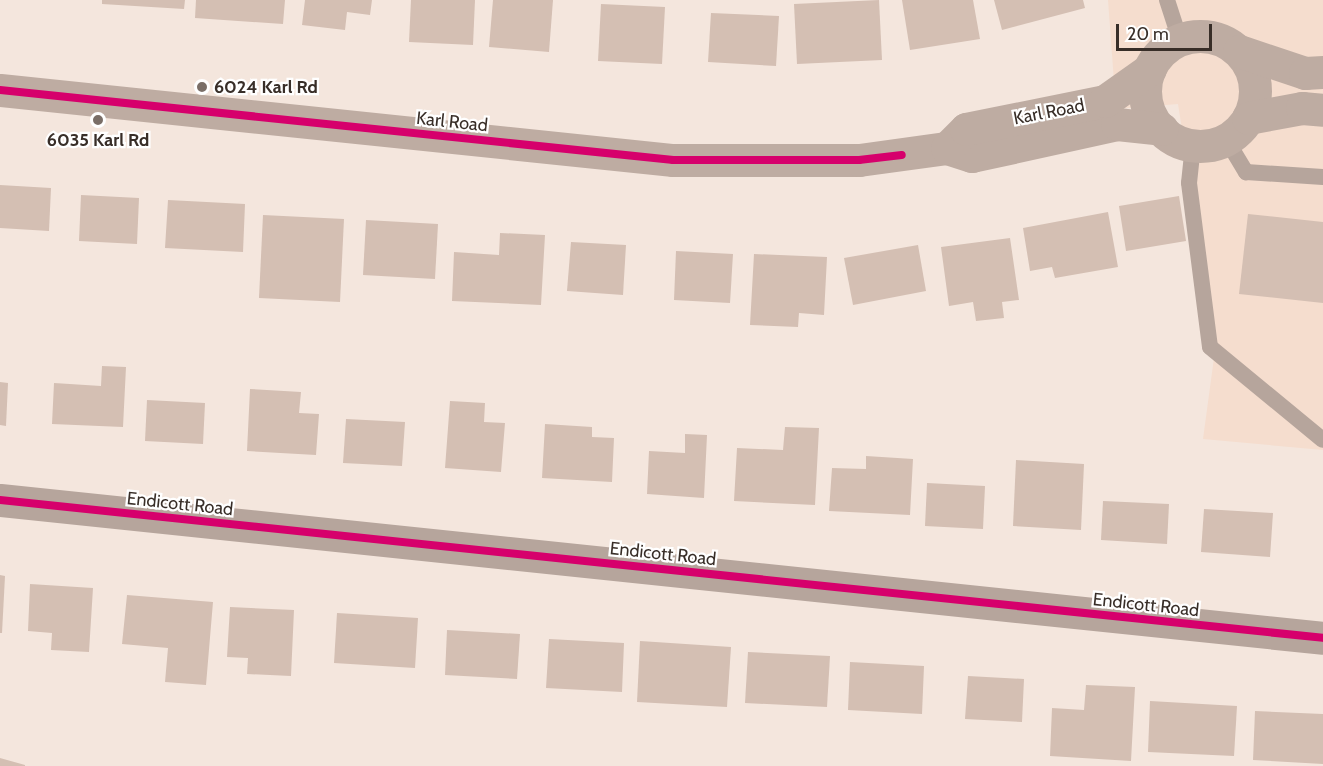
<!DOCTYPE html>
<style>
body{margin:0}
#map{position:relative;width:1323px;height:766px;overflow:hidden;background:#f4e6dd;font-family:Cabin,sans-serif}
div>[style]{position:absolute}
.built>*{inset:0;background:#f5ddce}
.building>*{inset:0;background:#d4bfb3}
.lane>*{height:16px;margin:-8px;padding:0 8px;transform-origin:8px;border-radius:8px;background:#b6a59c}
.street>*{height:33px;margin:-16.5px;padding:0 16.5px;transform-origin:16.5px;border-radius:16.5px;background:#b6a59c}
.secondary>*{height:33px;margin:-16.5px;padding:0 16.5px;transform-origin:16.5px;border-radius:16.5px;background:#beaca2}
.secondary>.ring{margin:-16.5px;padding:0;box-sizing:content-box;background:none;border:33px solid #beaca2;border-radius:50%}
.cycleway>*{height:8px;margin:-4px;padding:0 4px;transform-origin:4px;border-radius:4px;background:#d6006c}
.dots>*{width:16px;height:16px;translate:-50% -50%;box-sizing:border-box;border:3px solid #fff;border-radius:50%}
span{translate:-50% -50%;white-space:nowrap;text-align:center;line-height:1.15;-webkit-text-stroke:4.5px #fff;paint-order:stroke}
.poi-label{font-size:18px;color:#382e28;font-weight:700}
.left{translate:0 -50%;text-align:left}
.street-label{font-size:18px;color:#382e28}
.scale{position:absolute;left:1116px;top:24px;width:96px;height:27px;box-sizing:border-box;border:3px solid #382e28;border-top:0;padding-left:8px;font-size:18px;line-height:21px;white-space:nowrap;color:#382e28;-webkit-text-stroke:4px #fff;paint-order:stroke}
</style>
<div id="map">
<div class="built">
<div style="clip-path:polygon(1108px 0,1323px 0,1323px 450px,1203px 439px,1216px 343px,1178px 104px,1116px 109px)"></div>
</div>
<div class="building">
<div style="clip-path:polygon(102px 0,185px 0,184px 9px,102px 4px)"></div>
<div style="clip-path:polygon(196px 0,285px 0,283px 24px,195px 18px)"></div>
<div style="clip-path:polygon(305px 0,372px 0,370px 15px,347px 12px,345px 30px,302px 25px)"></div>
<div style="clip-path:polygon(411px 0,475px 0,473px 45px,409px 42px)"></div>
<div style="clip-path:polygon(493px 0,553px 0,549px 52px,489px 47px)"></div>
<div style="clip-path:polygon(879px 0,882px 60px,797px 64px,794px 4px)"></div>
<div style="clip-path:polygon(902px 0,973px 0,980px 39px,910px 50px)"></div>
<div style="clip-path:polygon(994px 0,1083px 0,1085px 8px,1002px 30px)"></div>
<div style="clip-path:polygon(601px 4px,665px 7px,662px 64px,598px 61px)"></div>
<div style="clip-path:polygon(711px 13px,779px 16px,776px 66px,708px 62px)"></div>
<div style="clip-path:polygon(0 185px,51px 188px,49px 231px,0 228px)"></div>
<div style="clip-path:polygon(81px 195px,139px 198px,137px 244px,79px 241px)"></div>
<div style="clip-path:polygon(1179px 196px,1186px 241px,1126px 251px,1119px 206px)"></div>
<div style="clip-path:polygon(168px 200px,245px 204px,243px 252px,165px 248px)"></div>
<div style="clip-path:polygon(1108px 212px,1118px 267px,1055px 278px,1052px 267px,1030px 271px,1023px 228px)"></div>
<div style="clip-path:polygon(1248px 214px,1323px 222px,1323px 303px,1239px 294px)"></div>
<div style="clip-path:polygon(263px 215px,344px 219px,340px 302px,259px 298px)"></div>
<div style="clip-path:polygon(366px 220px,438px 224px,435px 279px,363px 275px)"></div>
<div style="clip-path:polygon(500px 233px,545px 235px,541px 305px,452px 301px,454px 252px,499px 255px)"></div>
<div style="clip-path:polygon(1010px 238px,1019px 300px,1002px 302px,1004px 318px,976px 321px,973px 302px,949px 306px,941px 247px)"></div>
<div style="clip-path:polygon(571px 242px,626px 245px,623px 295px,567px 291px)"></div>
<div style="clip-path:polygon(918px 245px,926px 291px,853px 305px,844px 258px)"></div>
<div style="clip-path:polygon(676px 251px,733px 254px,730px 303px,674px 300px)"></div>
<div style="clip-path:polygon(754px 254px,827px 257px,824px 315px,799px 313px,798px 327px,750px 325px)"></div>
<div style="clip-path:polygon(102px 366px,126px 367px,123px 427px,52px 424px,54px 383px,101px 386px)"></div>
<div style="clip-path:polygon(0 382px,8px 383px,6px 426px,0 425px)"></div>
<div style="clip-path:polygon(250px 389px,301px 392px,299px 413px,319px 414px,316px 455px,247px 451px)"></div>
<div style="clip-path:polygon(147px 400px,205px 403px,203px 444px,145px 441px)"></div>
<div style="clip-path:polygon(450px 401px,485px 403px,484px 422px,505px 423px,501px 472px,445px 468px)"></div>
<div style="clip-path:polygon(346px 419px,405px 422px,402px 466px,343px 463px)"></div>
<div style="clip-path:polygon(545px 424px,592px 427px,592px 437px,614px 438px,612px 482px,542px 478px)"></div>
<div style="clip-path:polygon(785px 427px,819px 428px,815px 505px,734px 501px,737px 448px,783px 450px)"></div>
<div style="clip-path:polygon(685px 434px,707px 435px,704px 498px,647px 494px,649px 451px,685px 453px)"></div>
<div style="clip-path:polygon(866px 456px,913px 459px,910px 515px,829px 511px,832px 468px,866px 469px)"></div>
<div style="clip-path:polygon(1016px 460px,1084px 464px,1081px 530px,1013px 526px)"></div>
<div style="clip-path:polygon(927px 483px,985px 486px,983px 529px,925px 526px)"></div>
<div style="clip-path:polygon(1103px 501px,1169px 504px,1167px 544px,1101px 540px)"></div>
<div style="clip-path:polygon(1204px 509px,1273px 513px,1270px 557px,1201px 552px)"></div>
<div style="clip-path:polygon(0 575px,5px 576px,2px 633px,0 633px)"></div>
<div style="clip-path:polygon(30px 584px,93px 588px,89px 652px,51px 650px,52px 633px,28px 631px)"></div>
<div style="clip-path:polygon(127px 595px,213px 602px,206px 685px,165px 682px,168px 648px,122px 644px)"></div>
<div style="clip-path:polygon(230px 607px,294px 610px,291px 676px,247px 674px,248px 658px,227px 657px)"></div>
<div style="clip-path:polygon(337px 613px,418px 618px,415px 668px,334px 663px)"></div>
<div style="clip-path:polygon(447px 630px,520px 634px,517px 679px,445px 675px)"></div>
<div style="clip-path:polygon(549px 639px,624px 643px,622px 692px,546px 688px)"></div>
<div style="clip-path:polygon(640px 641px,731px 647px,727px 707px,637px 702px)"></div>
<div style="clip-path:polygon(748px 652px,830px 656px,827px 707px,745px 703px)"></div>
<div style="clip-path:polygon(850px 662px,924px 666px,922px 714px,848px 710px)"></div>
<div style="clip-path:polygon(968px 676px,1024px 679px,1022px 722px,965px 719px)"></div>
<div style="clip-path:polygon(1086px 685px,1135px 687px,1131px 761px,1050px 756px,1052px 708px,1084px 710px)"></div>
<div style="clip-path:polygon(1150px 701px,1237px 706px,1234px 756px,1148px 752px)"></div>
<div style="clip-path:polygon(1255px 711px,1323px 714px,1323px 764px,1253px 760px)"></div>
<div style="clip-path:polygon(0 758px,25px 765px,25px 766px,0 766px)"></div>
</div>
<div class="lane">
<div style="left:1167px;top:0;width:42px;rotate:72deg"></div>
<div style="left:1226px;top:139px;width:39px;rotate:59deg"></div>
<div style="left:1246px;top:172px;width:77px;rotate:3.7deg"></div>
<div style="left:1193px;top:145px;width:38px;rotate:96deg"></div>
<div style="left:1189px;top:183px;width:165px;rotate:82.7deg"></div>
<div style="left:1210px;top:347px;width:146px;rotate:39.5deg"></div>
</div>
<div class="street">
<div style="left:0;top:500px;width:1330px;rotate:5.95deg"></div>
</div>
<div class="secondary">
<div class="ring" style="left:1145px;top:36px;width:77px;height:77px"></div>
<div style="left:1239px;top:51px;width:70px;rotate:18.4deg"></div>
<div style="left:1305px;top:73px;width:18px;rotate:-3deg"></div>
<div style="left:0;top:90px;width:677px;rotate:5.94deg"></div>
<div style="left:673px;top:160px;width:186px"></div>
<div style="left:859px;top:160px;width:89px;rotate:-7.8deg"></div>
<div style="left:947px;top:148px;width:26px;rotate:18deg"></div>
<div style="left:972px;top:156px;width:148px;rotate:-12.4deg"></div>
<div style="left:1117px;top:124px;width:45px;rotate:6.3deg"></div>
<div style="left:1248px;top:118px;width:55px;rotate:-10.5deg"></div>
<div style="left:1302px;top:108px;width:21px;rotate:5deg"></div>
<div style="left:947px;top:148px;width:27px;rotate:-45deg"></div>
<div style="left:966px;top:129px;width:142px;rotate:-11.4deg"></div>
<div style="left:1105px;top:101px;width:55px;rotate:-35.4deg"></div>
</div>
<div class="cycleway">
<div style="left:0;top:90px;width:677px;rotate:5.94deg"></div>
<div style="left:673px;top:160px;width:186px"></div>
<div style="left:859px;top:160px;width:43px;rotate:-6.6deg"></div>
<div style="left:0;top:500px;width:1330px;rotate:5.95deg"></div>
</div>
<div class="dots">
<div style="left:202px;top:87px;background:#7a6e67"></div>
<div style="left:98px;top:120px;background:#7a6e67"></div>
</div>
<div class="poi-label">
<span class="left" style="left:214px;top:87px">6024 Karl Rd</span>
<span style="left:98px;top:140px">6035 Karl Rd</span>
</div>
<div class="street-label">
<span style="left:1049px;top:112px;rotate:-11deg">Karl Road</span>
<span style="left:452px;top:122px;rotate:6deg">Karl Road</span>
<span style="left:180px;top:504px;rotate:6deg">Endicott Road</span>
<span style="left:663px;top:554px;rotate:6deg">Endicott Road</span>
<span style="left:1146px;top:605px;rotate:6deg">Endicott Road</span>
</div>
<div class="scale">20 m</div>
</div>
